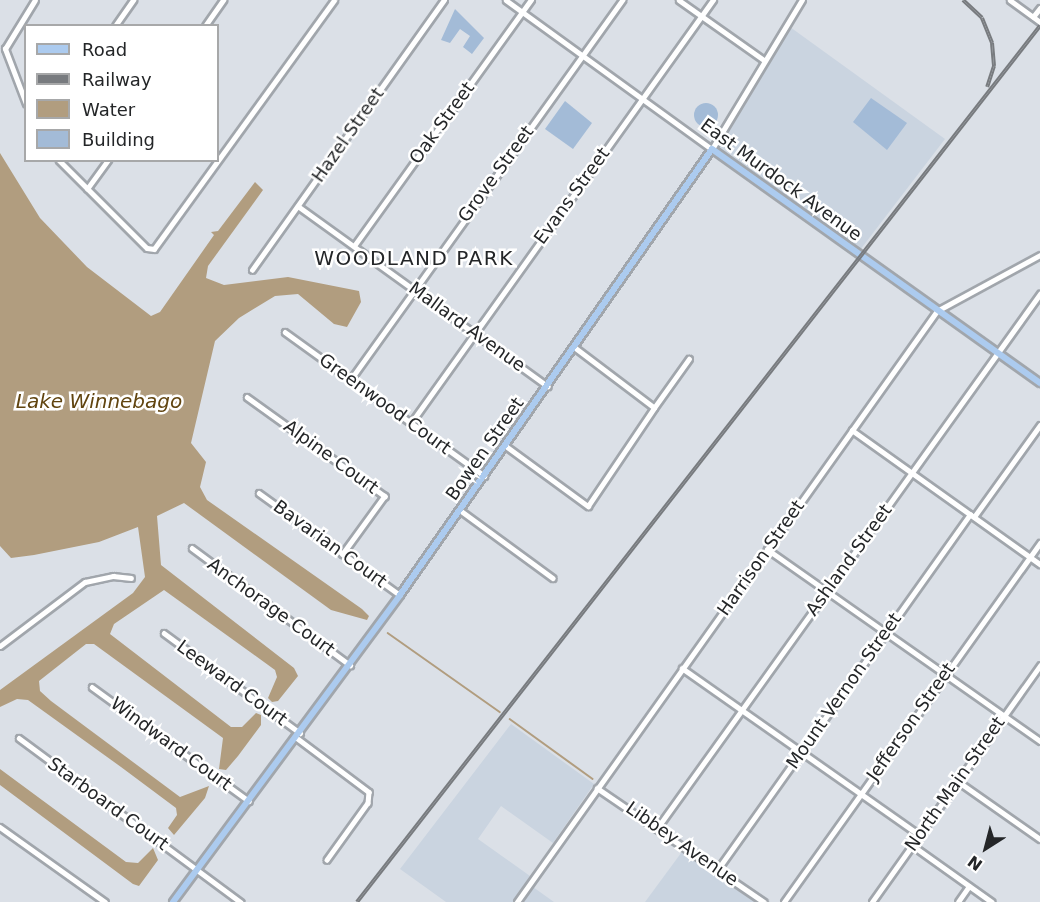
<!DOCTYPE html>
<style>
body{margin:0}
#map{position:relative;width:1040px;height:902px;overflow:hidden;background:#dbe0e7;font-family:"DejaVu Sans",sans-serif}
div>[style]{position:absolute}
.built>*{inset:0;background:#cad4e0}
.water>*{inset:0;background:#b19d7f}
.stream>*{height:1.5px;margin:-0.75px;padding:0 0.75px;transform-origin:0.75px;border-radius:0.75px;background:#b19d7f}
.building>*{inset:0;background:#a3bbd7}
.round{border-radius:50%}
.roads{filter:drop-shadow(2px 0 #a1a6ac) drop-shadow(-2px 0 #a1a6ac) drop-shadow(0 2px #a1a6ac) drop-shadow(0 -2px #a1a6ac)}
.minor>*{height:4.5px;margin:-2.25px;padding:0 2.25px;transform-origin:2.25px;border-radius:2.25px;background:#fff}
.major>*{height:6px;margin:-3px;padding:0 3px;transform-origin:3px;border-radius:3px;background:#accbef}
.rail>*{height:4px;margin-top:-2px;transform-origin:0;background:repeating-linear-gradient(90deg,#fff 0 4.5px,#787b7f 0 9px);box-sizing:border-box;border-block:2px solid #787b7f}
span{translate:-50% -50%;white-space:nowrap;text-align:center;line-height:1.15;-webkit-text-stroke:5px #fff;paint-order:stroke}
.street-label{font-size:18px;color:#242628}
.neighbourhood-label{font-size:20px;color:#242628;letter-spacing:1.5px}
.water-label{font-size:20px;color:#61440f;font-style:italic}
.legend{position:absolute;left:24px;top:24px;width:195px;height:138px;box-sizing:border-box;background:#fff;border:2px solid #a7a8a9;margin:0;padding:8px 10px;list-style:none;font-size:18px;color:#242628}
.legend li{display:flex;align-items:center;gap:12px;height:30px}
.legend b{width:30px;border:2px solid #a7a8a9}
.north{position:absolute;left:956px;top:818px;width:60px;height:60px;-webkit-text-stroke:4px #fff;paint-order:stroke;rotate:216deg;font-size:16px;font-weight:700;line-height:24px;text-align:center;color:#242628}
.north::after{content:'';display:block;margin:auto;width:21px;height:27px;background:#242628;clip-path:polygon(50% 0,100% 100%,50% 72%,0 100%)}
</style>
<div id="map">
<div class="built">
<div style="clip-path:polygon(790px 27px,945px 139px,860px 250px,720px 147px)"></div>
<div style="clip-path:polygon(511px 724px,594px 784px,553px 843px,501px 806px,478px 839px,530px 876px,526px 882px,554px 902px,446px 902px,400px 869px)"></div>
<div style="clip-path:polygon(684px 849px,758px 902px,645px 902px)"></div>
</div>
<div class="water">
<div style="clip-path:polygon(0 153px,40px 218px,87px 267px,151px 316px,160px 312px,214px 235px,211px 232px,218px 231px,255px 182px,263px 190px,208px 266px,206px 278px,224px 285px,288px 277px,359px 291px,361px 302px,347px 327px,334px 324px,298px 294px,275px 296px,239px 318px,215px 341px,191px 443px,206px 462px,200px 487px,207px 500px,362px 609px,369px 616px,367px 620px,331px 610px,184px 503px,157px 516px,161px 565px,294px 668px,298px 676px,278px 701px,272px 702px,268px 698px,277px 677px,275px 670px,164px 590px,114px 624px,110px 634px,231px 727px,242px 727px,256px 713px,261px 715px,261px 725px,238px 756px,226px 770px,219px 769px,223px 738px,94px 644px,86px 644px,39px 681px,40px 691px,51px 701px,180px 797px,209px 786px,205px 798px,174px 835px,168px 828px,177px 815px,176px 808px,121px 767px,28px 700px,17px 699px,0 707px,0 690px,133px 593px,145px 577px,138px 527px,99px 542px,34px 555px,11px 558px,0 546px)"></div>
<div style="clip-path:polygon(0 769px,126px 862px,138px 863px,153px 848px,158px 860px,139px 886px,133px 884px,0 785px)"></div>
</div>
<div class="stream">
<div style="left:388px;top:633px;width:137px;rotate:35.2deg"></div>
<div style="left:510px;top:719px;width:102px;rotate:35.9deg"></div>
</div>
<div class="building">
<div style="clip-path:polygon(455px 9px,484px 38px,472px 54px,463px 47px,470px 36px,460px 29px,450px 43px,441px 40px)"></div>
<div style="clip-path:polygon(871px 98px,907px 123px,887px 150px,853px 122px)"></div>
<div style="clip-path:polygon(565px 101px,592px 123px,573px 149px,545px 129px)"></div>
<div class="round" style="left:694px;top:103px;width:24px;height:24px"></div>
</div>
<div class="roads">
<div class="minor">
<div style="left:506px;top:0;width:254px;rotate:35.9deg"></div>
<div style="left:712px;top:149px;width:174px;rotate:-58.9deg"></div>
<div style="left:679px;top:0;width:104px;rotate:35.2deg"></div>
<div style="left:1010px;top:0;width:37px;rotate:36deg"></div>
<div style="left:1033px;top:17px;width:11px;rotate:-52deg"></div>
<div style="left:115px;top:26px;width:32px;rotate:-55deg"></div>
<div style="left:205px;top:26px;width:32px;rotate:-55deg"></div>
<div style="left:26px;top:104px;width:59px;rotate:-110.9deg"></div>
<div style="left:5px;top:49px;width:57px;rotate:-58.5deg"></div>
<div style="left:59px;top:160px;width:124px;rotate:45deg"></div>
<div style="left:147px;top:248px;width:7px;rotate:8deg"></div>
<div style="left:154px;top:249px;width:307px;rotate:-54.1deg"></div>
<div style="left:87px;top:189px;width:36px;rotate:-54deg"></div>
<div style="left:298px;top:206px;width:308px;rotate:35.8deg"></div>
<div style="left:354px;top:246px;width:303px;rotate:-54.3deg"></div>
<div style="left:252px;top:270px;width:331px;rotate:-54.6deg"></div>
<div style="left:285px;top:332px;width:246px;rotate:35.8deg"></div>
<div style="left:351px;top:379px;width:466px;rotate:-54.4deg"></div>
<div style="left:247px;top:397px;width:170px;rotate:35.7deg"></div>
<div style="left:385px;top:496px;width:72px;rotate:125.9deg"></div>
<div style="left:654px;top:408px;width:60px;rotate:-54.5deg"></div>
<div style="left:411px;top:423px;width:520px;rotate:-54.48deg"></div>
<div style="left:852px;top:430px;width:231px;rotate:35.5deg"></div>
<div style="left:506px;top:446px;width:102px;rotate:36.2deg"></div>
<div style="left:588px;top:506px;width:118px;rotate:-56deg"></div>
<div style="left:654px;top:408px;width:99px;rotate:-142.8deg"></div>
<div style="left:259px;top:493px;width:174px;rotate:35.9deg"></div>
<div style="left:460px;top:510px;width:115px;rotate:36.2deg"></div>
<div style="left:974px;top:517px;width:113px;rotate:-54.3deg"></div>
<div style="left:192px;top:548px;width:197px;rotate:36.5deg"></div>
<div style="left:767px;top:549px;width:334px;rotate:35.1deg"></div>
<div style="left:164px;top:633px;width:169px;rotate:36.3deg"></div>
<div style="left:0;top:646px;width:106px;rotate:-37deg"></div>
<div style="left:85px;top:582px;width:29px;rotate:-12deg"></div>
<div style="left:113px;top:576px;width:18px;rotate:6deg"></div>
<div style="left:682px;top:668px;width:291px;rotate:35.1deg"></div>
<div style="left:92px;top:687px;width:194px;rotate:36deg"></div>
<div style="left:19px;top:738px;width:276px;rotate:36.5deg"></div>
<div style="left:297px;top:738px;width:90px;rotate:36.9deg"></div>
<div style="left:369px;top:792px;width:11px;rotate:95deg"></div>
<div style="left:368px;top:803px;width:70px;rotate:125.7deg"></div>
<div style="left:959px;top:782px;width:99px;rotate:35.1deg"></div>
<div style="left:597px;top:788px;width:202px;rotate:34.3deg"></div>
<div style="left:0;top:827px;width:129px;rotate:35.5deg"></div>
<div style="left:658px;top:827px;width:656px;rotate:-54.37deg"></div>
<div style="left:912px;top:845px;width:98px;rotate:35.5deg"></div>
<div style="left:718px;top:869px;width:435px;rotate:-54.6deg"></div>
<div style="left:517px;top:902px;width:725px;rotate:-54.6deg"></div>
<div style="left:937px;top:311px;width:117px;rotate:-28.5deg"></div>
<div style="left:784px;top:902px;width:441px;rotate:-54.5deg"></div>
<div style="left:872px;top:902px;width:290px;rotate:-54.6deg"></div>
<div style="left:958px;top:902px;width:19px;rotate:-55deg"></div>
</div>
<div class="major">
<div style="left:173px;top:902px;width:382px;rotate:-53.5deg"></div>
<div style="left:400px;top:595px;width:544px;rotate:-55.03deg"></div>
<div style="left:712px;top:149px;width:403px;rotate:35.5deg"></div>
</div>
</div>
<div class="rail">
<div style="left:963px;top:0;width:26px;rotate:43deg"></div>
<div style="left:982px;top:18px;width:27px;rotate:68deg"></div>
<div style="left:992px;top:43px;width:23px;rotate:85deg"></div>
<div style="left:994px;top:66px;width:22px;rotate:108deg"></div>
<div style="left:357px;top:902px;width:1111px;rotate:-52.06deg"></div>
</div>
<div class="street-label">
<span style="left:442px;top:123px;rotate:-54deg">Oak Street</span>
<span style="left:348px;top:135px;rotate:-55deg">Hazel Street</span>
<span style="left:496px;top:174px;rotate:-54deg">Grove Street</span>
<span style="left:781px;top:180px;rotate:36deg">East Murdock Avenue</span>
<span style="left:572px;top:196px;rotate:-54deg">Evans Street</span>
<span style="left:467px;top:327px;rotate:36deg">Mallard Avenue</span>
<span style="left:385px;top:404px;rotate:36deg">Greenwood Court</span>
<span style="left:485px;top:449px;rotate:-55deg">Bowen Street</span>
<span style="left:331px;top:457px;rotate:36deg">Alpine Court</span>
<span style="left:330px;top:544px;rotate:36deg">Bavarian Court</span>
<span style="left:761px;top:558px;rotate:-55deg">Harrison Street</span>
<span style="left:849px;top:560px;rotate:-54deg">Ashland Street</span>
<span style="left:271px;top:607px;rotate:36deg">Anchorage Court</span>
<span style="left:232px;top:683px;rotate:36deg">Leeward Court</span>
<span style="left:844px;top:691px;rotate:-55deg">Mount Vernon Street</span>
<span style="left:911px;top:722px;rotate:-55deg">Jefferson Street</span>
<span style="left:171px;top:744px;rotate:36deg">Windward Court</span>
<span style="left:955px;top:784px;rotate:-55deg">North Main Street</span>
<span style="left:108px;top:804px;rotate:36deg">Starboard Court</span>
<span style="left:682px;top:844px;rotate:35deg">Libbey Avenue</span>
</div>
<div class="neighbourhood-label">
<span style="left:414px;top:258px">WOODLAND PARK</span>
</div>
<div class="water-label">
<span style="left:99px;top:401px">Lake Winnebago</span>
</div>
<ul class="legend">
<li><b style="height:8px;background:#accbef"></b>Road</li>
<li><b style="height:8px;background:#787b7f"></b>Railway</li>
<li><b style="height:16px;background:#b19d7f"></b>Water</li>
<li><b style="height:16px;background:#a3bbd7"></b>Building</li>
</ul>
<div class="north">N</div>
</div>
